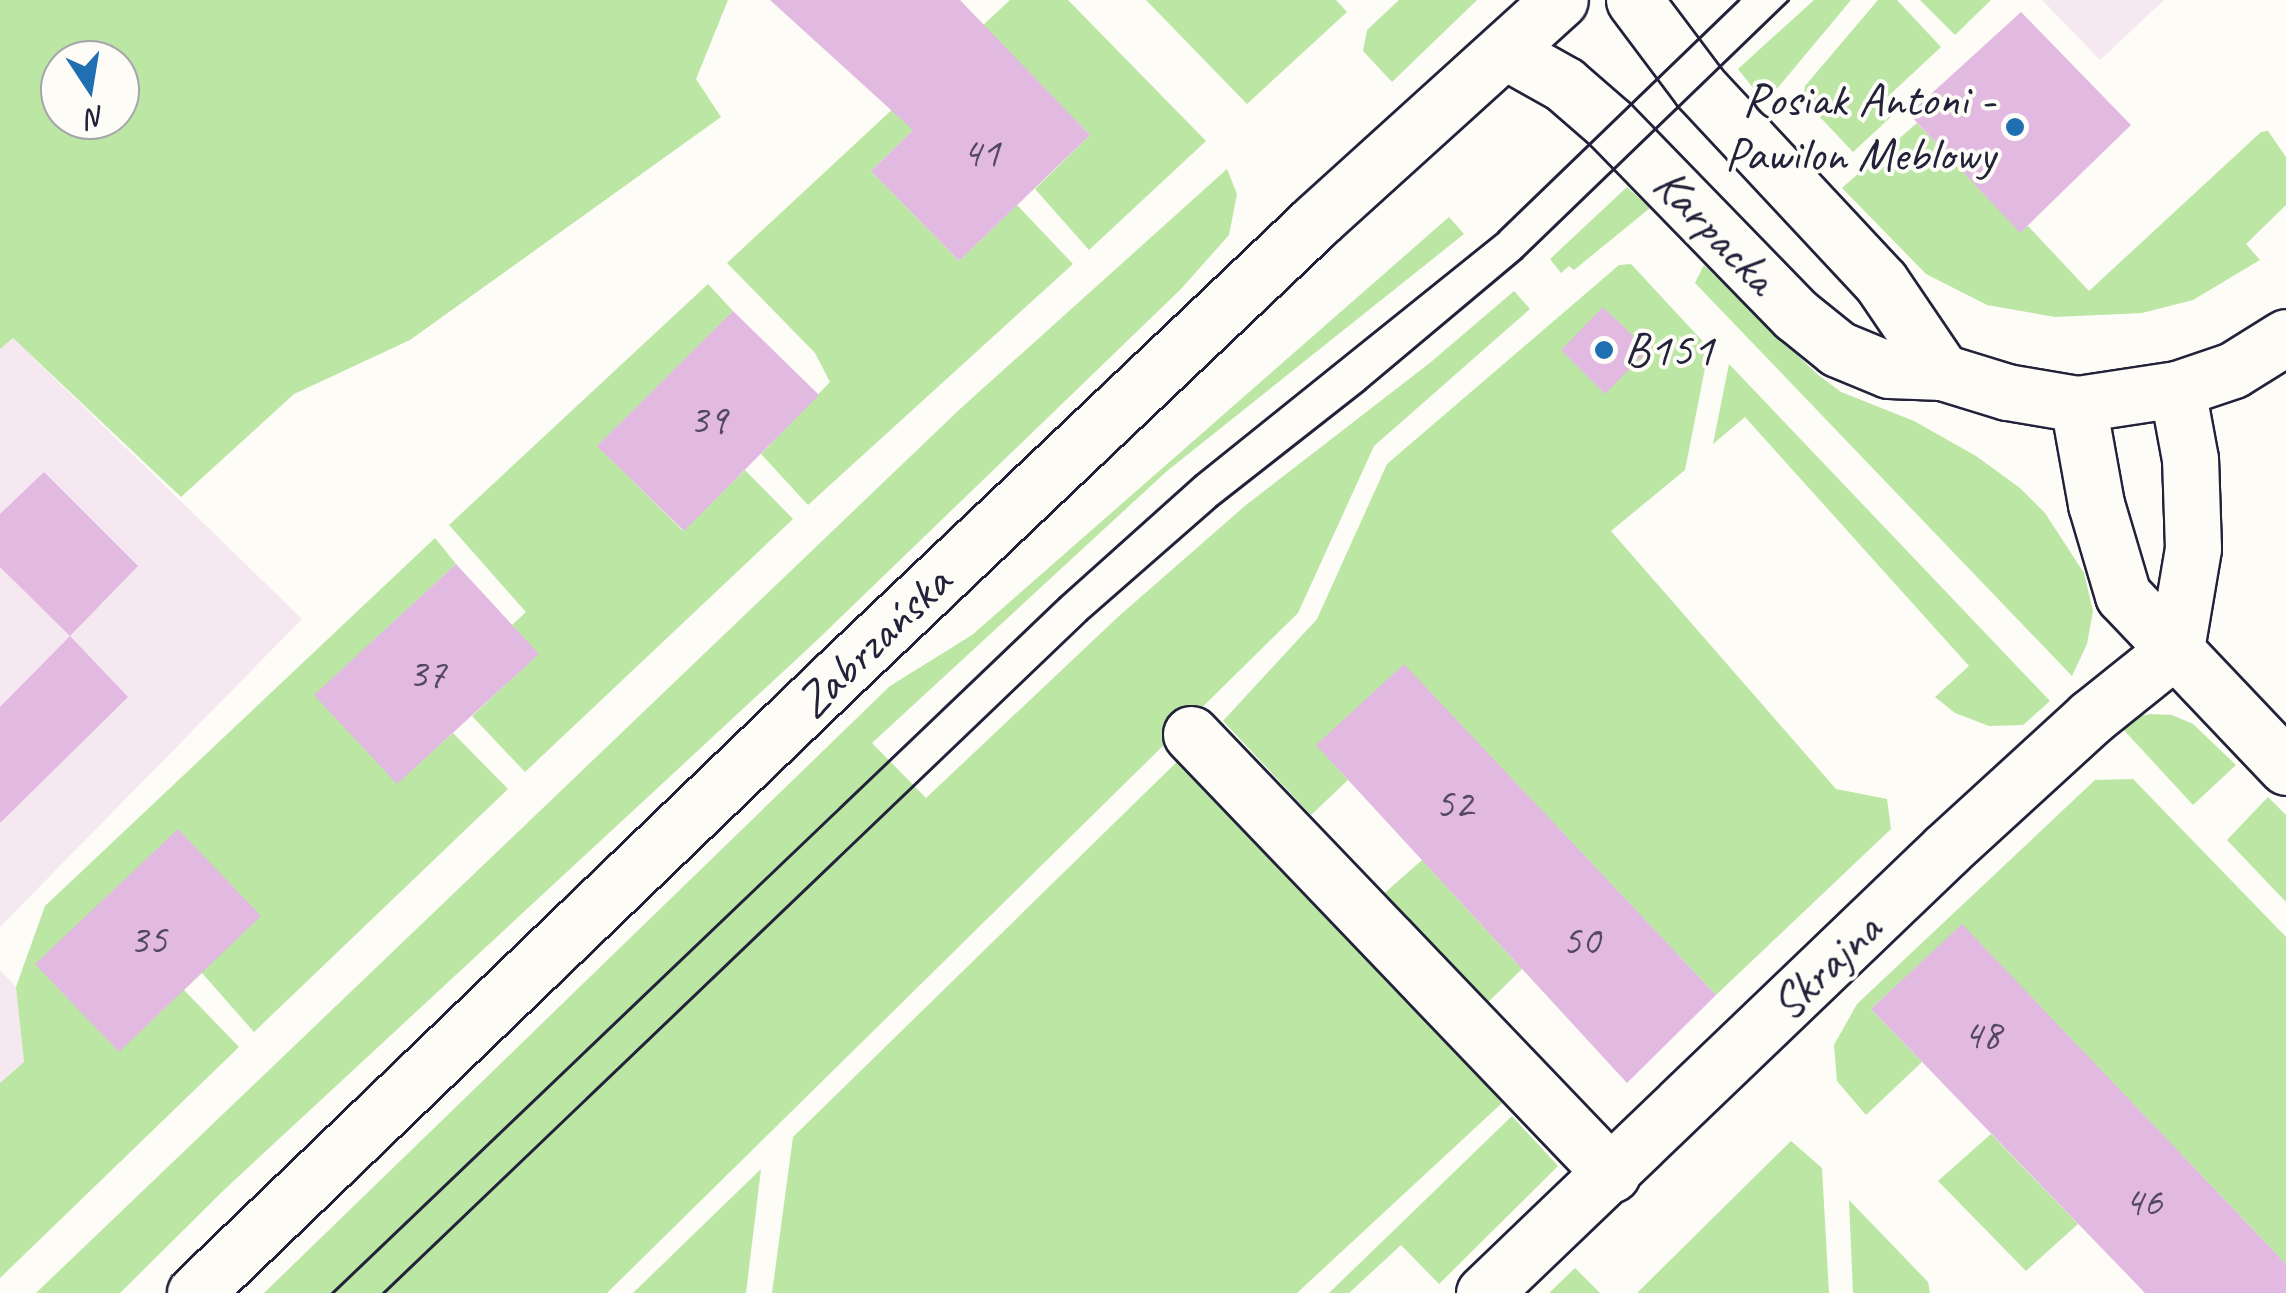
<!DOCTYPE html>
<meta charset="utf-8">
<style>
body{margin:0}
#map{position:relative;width:2286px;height:1293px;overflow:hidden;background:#fdfcf7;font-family:Caveat,sans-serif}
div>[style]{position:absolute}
.built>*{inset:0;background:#f5e8f0}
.green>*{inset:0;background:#bce6a3}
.building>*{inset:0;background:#e2b9e1}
.roads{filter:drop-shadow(2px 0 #22223b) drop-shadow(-2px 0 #22223b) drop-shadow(0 2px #22223b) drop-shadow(0 -2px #22223b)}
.street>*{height:55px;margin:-27.5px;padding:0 27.5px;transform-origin:27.5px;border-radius:27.5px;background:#fdfcf7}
.secondary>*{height:55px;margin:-27.5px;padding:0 27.5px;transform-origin:27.5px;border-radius:27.5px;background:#fdfcf7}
.tram>*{height:2.5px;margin:-1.25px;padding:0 1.25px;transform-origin:1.25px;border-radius:1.25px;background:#22223b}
.dots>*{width:28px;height:28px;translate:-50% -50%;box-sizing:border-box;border:5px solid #fdfcf7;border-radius:50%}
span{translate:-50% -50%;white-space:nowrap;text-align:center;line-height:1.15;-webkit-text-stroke:8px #fdfcf7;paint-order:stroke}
.number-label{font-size:42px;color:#524864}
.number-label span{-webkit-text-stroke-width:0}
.poi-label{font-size:48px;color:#22223b}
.right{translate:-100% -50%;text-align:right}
.left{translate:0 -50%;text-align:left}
.street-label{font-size:48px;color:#22223b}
.north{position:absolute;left:40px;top:40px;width:100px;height:100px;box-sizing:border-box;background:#fdfcf7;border:2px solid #a5a5ac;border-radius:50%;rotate:168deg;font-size:28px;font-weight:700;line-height:40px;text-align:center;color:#22223b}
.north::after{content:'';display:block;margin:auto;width:35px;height:45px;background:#1f6fb2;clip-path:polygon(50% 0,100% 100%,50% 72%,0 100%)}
</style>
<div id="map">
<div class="built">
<div style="clip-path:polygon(2042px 0,2164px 0,2100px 60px)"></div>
<div style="clip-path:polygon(13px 338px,302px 619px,0 927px,0 349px)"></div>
<div style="clip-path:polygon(0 970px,16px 987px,24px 1062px,0 1083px)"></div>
</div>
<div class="green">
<div style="clip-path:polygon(evenodd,0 0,728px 0,696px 79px,721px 117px,410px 340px,294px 394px,181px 497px,13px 338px,0 349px,0 0,60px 60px,120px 60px,120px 120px,60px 120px,60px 60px)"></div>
<div style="clip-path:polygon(1010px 0,1068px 0,1206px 141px,1089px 250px,1035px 189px,1090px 135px,1001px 44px,871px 171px,959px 261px,1017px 205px,1073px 264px,808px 505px,761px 454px,830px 382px,815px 353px,727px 263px)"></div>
<div style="clip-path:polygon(1146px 0,1336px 0,1347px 12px,1247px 104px)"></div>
<div style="clip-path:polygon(1399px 0,1477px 0,1392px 82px,1363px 51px,1367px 30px)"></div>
<div style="clip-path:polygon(1814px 0,1851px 0,1765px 103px,1738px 69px)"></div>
<div style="clip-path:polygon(1878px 0,1897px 0,1941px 47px,1882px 102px,1893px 115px,1853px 152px,1803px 99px,1805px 86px)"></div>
<div style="clip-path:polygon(1920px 0,1991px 0,1955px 35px)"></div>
<div style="clip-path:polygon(1917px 123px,2019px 231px,2028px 226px,2089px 291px,2261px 132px,2268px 131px,2286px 157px,2286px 205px,2246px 244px,2260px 260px,2193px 300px,2142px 313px,2055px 317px,1987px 305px,1926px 274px,1842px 188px)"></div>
<div style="clip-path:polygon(1227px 169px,1237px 194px,1229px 235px,1181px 289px,814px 643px,226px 1188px,120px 1293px,36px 1293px,960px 409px)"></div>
<div style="clip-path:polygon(1627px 187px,1650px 208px,1574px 270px,1569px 266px,1561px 273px,1550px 259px)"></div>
<div style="clip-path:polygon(1449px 217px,1464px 234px,1167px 471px,872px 743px,926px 798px,1119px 616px,1246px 505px,1431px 362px,1514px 291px,1530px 309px,1374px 446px,1298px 613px,607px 1293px,264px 1293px,890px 686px,972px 635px)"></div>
<div style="clip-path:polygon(1631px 264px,1709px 348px,1685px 470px,1611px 531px,1836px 789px,1887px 799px,1891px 829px,1716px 995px,1404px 665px,1317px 745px,1348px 780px,1311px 815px,1223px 721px,1317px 619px,1387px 464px,1619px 265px)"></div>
<div style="clip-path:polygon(1704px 265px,1817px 374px,1841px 392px,1914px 421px,1976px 456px,2020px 488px,2045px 513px,2084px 573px,2093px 611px,2087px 644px,2072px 676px,1695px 283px)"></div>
<div style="clip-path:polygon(708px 284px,733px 311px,598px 446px,683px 531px,745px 470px,793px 519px,525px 772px,472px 716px,538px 654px,512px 625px,526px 612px,449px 525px)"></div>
<div style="clip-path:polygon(1729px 364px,2050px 701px,2023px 725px,1989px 726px,1955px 713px,1935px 697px,1969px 666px,1745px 417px,1713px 444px)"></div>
<div style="clip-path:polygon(435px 538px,456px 564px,315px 695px,397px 783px,453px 733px,508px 789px,254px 1032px,202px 973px,184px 990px,239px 1047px,0 1278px,0 1083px,24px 1062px,16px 987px,45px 906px)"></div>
<div style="clip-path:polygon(2150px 714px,2172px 715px,2193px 724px,2236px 765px,2193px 805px,2121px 727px,2132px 718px)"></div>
<div style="clip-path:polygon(1188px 751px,1502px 1103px,1297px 1293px,772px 1293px,793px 1137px)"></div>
<div style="clip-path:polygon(2133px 779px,2286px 937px,2286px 1264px,1962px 925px,1871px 1009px,1922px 1062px,1866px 1115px,1837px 1081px,1834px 1045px,1857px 1004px,2095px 780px)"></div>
<div style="clip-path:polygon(2268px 797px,2286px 815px,2286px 902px,2227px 840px)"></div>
<div style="clip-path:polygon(1422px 860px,1522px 969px,1479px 1011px,1380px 897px)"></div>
<div style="clip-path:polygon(1512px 1116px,1558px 1166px,1439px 1284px,1401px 1245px,1349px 1293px,1329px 1293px)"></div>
<div style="clip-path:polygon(1991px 1134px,2078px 1224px,2026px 1271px,1938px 1181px)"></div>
<div style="clip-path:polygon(1791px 1141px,1822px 1168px,1829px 1293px,1637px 1293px)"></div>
<div style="clip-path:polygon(761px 1169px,746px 1293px,633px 1293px)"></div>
<div style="clip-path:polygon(1849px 1200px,1928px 1282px,1930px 1293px,1853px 1293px)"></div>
<div style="clip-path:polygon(1575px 1268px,1600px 1293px,1549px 1293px)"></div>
</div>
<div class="building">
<div style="clip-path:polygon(770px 0,960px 0,1090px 135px,959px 261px,871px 171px,913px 130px)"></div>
<div style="clip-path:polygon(2021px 12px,2131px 125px,2020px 233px,1909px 114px)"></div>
<div style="clip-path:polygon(1603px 307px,1648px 350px,1605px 394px,1561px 350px)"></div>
<div style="clip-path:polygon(733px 311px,819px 395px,684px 531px,597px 446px)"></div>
<div style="clip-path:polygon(44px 472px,138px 566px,70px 636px,0 567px,0 514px)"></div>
<div style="clip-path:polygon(456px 564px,539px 654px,397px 784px,314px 695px)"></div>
<div style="clip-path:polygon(70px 636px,128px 697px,0 823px,0 707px)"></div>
<div style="clip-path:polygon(1404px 664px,1716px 995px,1627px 1083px,1316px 745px)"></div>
<div style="clip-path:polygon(178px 829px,261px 916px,119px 1052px,35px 964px)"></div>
<div style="clip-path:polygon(1962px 924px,2286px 1264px,2286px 1293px,2145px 1293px,1871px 1009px)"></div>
</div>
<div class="roads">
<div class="street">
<div style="left:1634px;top:0;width:110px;rotate:53.1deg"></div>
<div style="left:1700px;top:88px;width:265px;rotate:47deg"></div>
<div style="left:1881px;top:282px;width:109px;rotate:55.9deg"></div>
<div style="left:1505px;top:51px;width:68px;rotate:29.2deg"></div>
<div style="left:1564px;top:84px;width:61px;rotate:41deg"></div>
<div style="left:1610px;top:124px;width:267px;rotate:45.8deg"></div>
<div style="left:1796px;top:315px;width:54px;rotate:39deg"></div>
<div style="left:1838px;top:349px;width:55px;rotate:22.4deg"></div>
<div style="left:1889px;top:370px;width:53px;rotate:2.2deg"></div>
<div style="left:1942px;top:372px;width:68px;rotate:17.1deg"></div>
<div style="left:2007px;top:392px;width:72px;rotate:9.6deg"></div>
<div style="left:2078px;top:404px;width:100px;rotate:-8.6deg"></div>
<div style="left:2177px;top:389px;width:59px;rotate:-18.7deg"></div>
<div style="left:2233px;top:370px;width:62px;rotate:-31.9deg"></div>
<div style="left:2078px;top:404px;width:102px;rotate:79.8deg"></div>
<div style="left:2096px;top:504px;width:95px;rotate:73.5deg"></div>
<div style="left:2123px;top:595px;width:237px;rotate:46.5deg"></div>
<div style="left:2176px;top:649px;width:102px;rotate:-80.4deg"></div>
<div style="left:2193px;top:548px;width:89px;rotate:-91.9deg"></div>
<div style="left:2190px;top:459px;width:71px;rotate:-100.5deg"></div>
<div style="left:1191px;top:734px;width:609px;rotate:46.26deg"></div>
<div style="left:1484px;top:1293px;width:641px;rotate:-43.8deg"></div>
<div style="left:1947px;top:849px;width:195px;rotate:-42.5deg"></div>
<div style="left:2091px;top:717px;width:109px;rotate:-38.7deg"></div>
</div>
<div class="secondary">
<div style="left:195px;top:1293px;width:897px;rotate:-43.87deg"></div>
<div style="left:842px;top:671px;width:654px;rotate:-43.51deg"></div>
<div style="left:1316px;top:221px;width:329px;rotate:-42.2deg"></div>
</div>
</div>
<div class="tram">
<div style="left:332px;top:1293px;width:1006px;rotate:-43.71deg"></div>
<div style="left:1059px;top:598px;width:183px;rotate:-41.9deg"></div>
<div style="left:1195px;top:476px;width:389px;rotate:-38.8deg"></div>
<div style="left:1498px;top:232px;width:334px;rotate:-44deg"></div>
<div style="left:383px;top:1293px;width:973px;rotate:-43.75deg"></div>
<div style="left:1086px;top:620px;width:173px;rotate:-41.2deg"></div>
<div style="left:1216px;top:506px;width:189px;rotate:-38.1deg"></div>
<div style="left:1365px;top:389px;width:204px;rotate:-40deg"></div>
<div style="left:1521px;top:258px;width:371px;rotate:-44deg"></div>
</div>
<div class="dots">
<div style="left:2015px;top:127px;background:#1f6fb2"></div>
<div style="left:1604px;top:350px;background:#1f6fb2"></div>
</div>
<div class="number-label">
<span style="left:981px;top:153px">41</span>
<span style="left:708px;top:420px">39</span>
<span style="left:427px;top:674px">37</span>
<span style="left:1454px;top:804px">52</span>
<span style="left:148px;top:940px">35</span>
<span style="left:1581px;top:941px">50</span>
<span style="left:1982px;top:1035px">48</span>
<span style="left:2143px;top:1202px">46</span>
</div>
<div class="poi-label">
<span class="right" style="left:1995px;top:127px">Rosiak Antoni -<br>Pawilon Meblowy</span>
<span class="left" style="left:1624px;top:350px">B151</span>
</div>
<div class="street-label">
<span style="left:1715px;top:231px;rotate:46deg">Karpacka</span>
<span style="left:873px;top:642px;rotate:-44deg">Zabrzańska</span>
<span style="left:1826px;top:967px;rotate:-44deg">Skrajna</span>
</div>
<div class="north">N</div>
</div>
